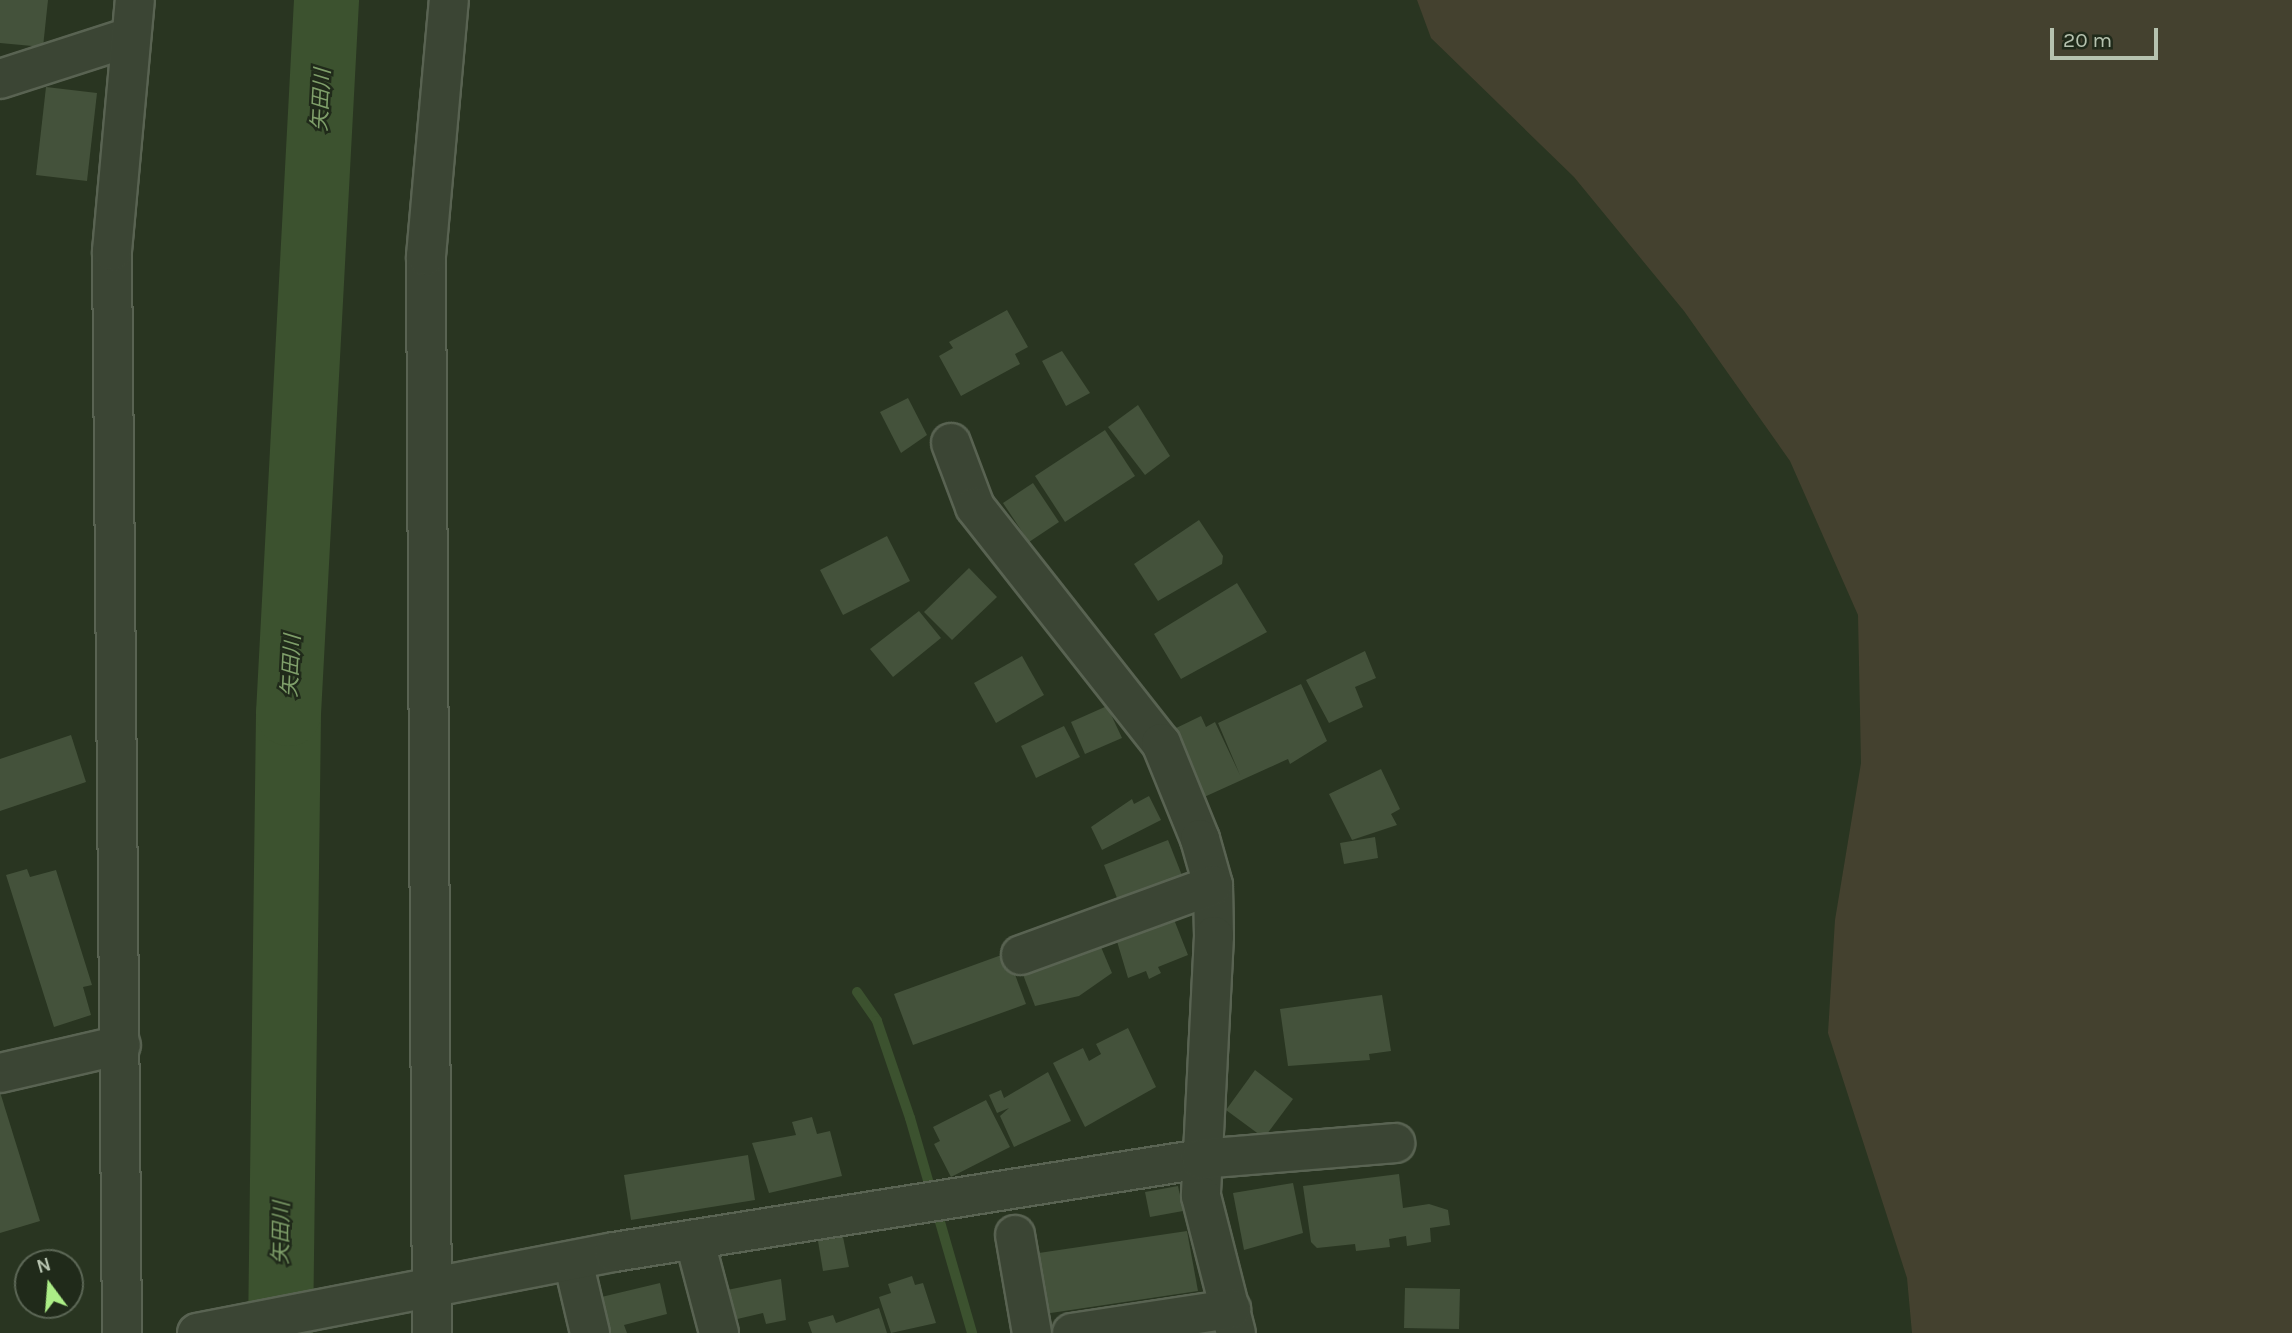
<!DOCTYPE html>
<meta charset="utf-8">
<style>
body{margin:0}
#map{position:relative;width:2292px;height:1333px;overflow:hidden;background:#293521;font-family:Karla,"Noto Sans JP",sans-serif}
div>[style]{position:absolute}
.green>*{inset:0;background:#44412f}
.stream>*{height:10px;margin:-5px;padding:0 5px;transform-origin:5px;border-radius:5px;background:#3c522f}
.river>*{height:65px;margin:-32.5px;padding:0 32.5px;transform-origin:32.5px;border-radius:32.5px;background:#3c522f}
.building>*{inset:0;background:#44523b}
.roads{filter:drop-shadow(2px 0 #596352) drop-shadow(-2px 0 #596352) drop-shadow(0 2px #596352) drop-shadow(0 -2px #596352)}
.minor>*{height:38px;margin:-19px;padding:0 19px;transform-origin:19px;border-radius:19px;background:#3b4534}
span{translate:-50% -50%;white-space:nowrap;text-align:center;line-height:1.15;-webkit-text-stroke:5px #202a1a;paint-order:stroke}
.water-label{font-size:21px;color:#7f9f6a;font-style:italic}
.north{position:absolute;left:14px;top:1249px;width:70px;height:70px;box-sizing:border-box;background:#202a1a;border:2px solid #5c6756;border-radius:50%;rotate:344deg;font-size:19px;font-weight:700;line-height:28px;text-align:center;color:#b6c2af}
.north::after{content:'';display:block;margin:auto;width:24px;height:32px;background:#acee87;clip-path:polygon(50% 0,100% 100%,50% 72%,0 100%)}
.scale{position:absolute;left:2050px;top:28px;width:108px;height:32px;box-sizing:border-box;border:4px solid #b6c2af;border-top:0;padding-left:9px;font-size:21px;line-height:24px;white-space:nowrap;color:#b6c2af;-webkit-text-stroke:5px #202a1a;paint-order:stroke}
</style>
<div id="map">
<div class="green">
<div style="clip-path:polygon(1417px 0,2292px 0,2292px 1333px,1912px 1333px,1907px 1278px,1828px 1033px,1835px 920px,1861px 763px,1858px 615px,1790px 461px,1684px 311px,1574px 177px,1431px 38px)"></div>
</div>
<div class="stream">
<div style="left:857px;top:992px;width:35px;rotate:55deg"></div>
<div style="left:877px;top:1021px;width:102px;rotate:71.2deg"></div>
<div style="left:910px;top:1118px;width:224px;rotate:73.9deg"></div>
</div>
<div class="river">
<div style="left:280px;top:1333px;width:620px;rotate:-89.26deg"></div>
<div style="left:288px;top:713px;width:714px;rotate:-86.95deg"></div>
</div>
<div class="building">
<div style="clip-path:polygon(0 0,48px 0,43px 47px,0 43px)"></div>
<div style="clip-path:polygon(46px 87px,97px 93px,87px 181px,36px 175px)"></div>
<div style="clip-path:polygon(1007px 310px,1028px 347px,1015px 354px,1020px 364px,961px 396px,939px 356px,953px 348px,949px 342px)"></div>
<div style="clip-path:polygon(1062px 351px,1090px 393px,1066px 406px,1042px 361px)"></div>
<div style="clip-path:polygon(908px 398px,927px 435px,901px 453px,880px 412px)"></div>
<div style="clip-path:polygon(1138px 405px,1170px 456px,1145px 475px,1108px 427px)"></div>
<div style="clip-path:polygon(1105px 430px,1135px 476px,1065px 522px,1035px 476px)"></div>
<div style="clip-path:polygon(1033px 483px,1059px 522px,1029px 542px,1003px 503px)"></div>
<div style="clip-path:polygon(1199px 520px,1223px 556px,1222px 564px,1158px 601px,1134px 564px)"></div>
<div style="clip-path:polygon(887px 536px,910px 581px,843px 615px,820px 570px)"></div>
<div style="clip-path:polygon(969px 568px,997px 597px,952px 640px,924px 612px)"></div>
<div style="clip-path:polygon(1237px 583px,1267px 632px,1181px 679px,1154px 634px)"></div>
<div style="clip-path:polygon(919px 611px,941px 638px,893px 677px,870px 649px)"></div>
<div style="clip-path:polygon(1365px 651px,1376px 678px,1355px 687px,1363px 707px,1329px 723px,1306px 680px)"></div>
<div style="clip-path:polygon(1022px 656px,1044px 695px,996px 723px,974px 683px)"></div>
<div style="clip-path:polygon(1301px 684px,1327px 741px,1290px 764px,1288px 759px,1202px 798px,1170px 731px,1201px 716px,1206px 727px,1215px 722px,1240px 775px,1218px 723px)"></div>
<div style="clip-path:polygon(1107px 706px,1122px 738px,1085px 754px,1071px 722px)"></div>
<div style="clip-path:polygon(1064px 726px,1080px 757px,1036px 778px,1021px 746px)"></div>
<div style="clip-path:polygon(71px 735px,86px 782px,0 811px,0 759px)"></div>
<div style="clip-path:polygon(1381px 769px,1400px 809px,1391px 814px,1397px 825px,1352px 840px,1329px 794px)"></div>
<div style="clip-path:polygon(1149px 796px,1161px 820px,1102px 850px,1091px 827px,1132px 799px,1134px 804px)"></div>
<div style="clip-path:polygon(1375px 837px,1378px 858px,1344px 864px,1340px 843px)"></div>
<div style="clip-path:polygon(1168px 840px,1183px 878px,1119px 903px,1104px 865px)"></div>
<div style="clip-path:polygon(27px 869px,30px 877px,56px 870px,92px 985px,83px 987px,91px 1015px,54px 1027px,6px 875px)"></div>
<div style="clip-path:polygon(1173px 917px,1188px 955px,1158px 967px,1161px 973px,1149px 979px,1146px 971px,1128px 978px,1116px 938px)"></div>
<div style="clip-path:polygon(1098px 940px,1112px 973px,1079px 996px,1035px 1006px,1022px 972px)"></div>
<div style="clip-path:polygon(1007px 953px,1026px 1004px,913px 1045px,894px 994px)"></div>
<div style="clip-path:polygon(1382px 995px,1391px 1051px,1369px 1054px,1370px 1060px,1288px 1066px,1280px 1009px)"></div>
<div style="clip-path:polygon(1128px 1028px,1156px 1087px,1085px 1127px,1053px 1063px,1083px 1048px,1089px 1061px,1101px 1054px,1096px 1044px)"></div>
<div style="clip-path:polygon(1255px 1070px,1293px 1099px,1264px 1138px,1226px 1110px)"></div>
<div style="clip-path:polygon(1048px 1072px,1071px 1121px,1014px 1147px,1000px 1116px,1009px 1108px,997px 1113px,989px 1095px,1001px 1090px,1004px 1098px)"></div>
<div style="clip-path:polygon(0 1092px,40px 1221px,0 1233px)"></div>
<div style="clip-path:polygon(986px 1100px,1010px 1147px,951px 1177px,934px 1144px,940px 1141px,933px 1127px)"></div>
<div style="clip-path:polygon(812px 1117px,817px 1134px,830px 1131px,842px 1176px,769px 1193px,752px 1143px,796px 1135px,792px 1122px)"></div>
<div style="clip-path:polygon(748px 1155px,755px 1200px,631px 1220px,624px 1175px)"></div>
<div style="clip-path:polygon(1399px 1174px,1403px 1208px,1429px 1204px,1448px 1210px,1450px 1225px,1430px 1228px,1431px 1242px,1407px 1246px,1406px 1236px,1389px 1239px,1390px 1247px,1356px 1251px,1355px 1244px,1317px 1248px,1311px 1242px,1303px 1186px)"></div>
<div style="clip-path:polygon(1293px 1183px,1303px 1233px,1244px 1250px,1233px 1193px)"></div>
<div style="clip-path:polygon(1178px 1186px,1183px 1211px,1150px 1217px,1145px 1192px)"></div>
<div style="clip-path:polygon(1187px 1231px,1198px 1291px,1044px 1314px,1032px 1254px)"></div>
<div style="clip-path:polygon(843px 1237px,849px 1267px,823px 1271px,818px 1241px)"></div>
<div style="clip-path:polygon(912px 1276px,915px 1285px,923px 1283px,936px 1323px,891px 1333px,879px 1297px,891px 1293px,888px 1284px)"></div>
<div style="clip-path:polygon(781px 1279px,786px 1320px,766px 1324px,763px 1313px,733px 1320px,727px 1290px)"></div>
<div style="clip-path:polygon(660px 1283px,667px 1314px,624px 1325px,627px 1333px,602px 1333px,593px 1299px)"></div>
<div style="clip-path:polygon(1405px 1288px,1460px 1289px,1459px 1329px,1404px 1328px)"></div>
<div style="clip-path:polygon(879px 1308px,887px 1333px,812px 1333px,808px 1322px,833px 1315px,836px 1323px)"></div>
</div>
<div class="roads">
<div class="minor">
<div style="left:0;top:79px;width:137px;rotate:-17.9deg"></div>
<div style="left:951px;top:443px;width:68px;rotate:69.4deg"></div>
<div style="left:975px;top:507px;width:300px;rotate:51.8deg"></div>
<div style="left:1161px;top:743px;width:104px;rotate:67.9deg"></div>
<div style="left:1200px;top:839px;width:48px;rotate:74.2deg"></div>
<div style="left:1213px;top:885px;width:51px;rotate:88.9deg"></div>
<div style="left:1214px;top:936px;width:260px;rotate:92.9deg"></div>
<div style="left:1201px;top:1196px;width:141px;rotate:75.7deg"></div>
<div style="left:1021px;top:955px;width:204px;rotate:-20deg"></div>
<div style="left:0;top:1073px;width:124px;rotate:-13deg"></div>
<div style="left:1015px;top:1235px;width:99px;rotate:80.2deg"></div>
<div style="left:695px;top:1242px;width:94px;rotate:75.2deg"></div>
<div style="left:573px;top:1261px;width:74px;rotate:76.7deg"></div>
<div style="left:122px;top:1333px;width:1082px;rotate:-90.53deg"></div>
<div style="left:112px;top:251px;width:252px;rotate:-84.8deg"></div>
<div style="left:197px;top:1333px;width:425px;rotate:-11deg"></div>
<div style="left:614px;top:1252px;width:594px;rotate:-9deg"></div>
<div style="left:1201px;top:1159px;width:195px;rotate:-4.7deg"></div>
<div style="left:432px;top:1333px;width:1077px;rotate:-90.32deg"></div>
<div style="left:426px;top:256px;width:257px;rotate:-84.9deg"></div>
<div style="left:1072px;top:1333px;width:161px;rotate:-8.6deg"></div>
</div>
</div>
<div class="water-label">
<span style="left:321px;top:100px;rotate:-87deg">矢田川</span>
<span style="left:291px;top:666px;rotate:-87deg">矢田川</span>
<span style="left:281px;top:1233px;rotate:-89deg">矢田川</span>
</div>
<div class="north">N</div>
<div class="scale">20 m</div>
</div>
